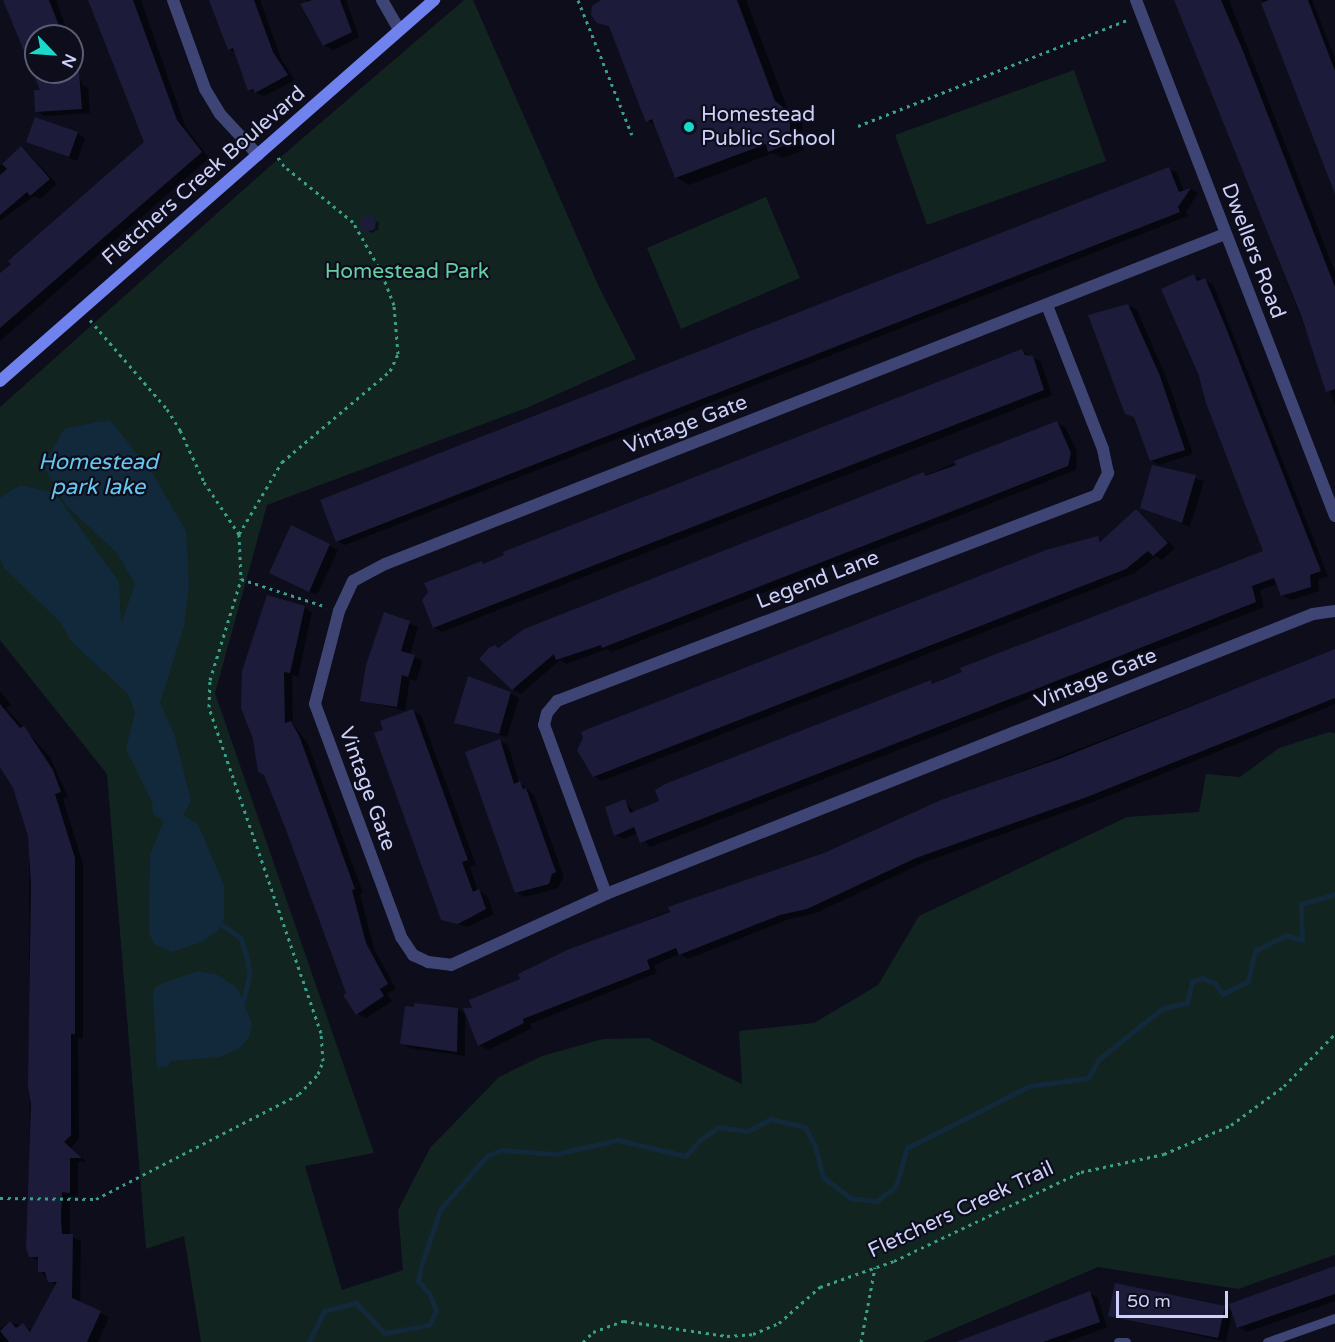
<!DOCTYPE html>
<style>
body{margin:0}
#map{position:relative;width:1335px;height:1342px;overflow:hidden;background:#0d0d1b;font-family:"Varela Round",sans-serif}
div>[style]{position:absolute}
.green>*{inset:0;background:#112420}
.water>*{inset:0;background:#12293b}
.shadow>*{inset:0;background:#0007}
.stream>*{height:4.5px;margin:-2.25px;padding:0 2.25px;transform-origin:2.25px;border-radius:2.25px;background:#12293b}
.building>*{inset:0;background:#1c1c3a}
.path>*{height:3px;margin-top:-1.5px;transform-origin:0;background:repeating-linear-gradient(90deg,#3aa088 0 3px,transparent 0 7.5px)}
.lane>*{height:9px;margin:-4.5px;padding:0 4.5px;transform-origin:4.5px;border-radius:4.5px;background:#3e4575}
.street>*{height:12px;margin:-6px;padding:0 6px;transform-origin:6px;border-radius:6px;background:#3e4575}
.secondary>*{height:12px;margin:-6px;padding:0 6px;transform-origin:6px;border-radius:6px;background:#6f82ee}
.dots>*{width:16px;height:16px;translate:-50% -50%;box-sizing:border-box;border:3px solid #0d0d1b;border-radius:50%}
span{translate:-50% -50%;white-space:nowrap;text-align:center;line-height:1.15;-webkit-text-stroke:4.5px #0d0d1b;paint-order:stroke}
.poi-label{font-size:21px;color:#cdd0f9}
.left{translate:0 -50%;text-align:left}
.street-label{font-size:21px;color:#cdd0f9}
.park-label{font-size:21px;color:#63cfa2}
.water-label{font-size:22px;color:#67c6ed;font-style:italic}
.north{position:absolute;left:24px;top:24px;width:60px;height:60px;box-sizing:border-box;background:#0d0d1b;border:2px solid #5a5b74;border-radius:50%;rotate:115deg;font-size:16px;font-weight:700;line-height:24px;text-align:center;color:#cdd0f9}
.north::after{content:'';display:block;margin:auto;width:21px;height:27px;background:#1ad9cb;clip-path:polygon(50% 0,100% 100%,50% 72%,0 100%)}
.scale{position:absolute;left:1116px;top:1291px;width:112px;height:27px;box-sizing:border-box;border:3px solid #cdd0f9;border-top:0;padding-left:8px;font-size:18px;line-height:21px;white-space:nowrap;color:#cdd0f9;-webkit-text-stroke:4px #0d0d1b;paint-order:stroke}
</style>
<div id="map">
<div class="green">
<div style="clip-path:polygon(464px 0,473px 0,599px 287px,636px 359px,529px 407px,267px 505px,215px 693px,374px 1153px,305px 1166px,342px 1290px,403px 1270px,398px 1210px,430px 1148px,499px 1077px,542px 1056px,603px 1039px,648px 1038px,742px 1084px,739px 1031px,814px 1023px,878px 985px,919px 916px,1127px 817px,1199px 812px,1206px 774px,1240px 777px,1279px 748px,1329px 732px,1335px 733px,1335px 1255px,1238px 1289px,1098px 1267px,923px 1342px,201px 1342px,184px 1236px,146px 1249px,107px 774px,0 640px,0 407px,269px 167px)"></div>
<div style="clip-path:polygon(1074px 70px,1106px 161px,927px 225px,895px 135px)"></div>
<div style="clip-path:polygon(766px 197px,800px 278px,681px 329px,647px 248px)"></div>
</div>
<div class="water">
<div style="clip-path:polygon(110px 420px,153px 474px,186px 531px,189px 585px,184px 626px,160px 703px,174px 733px,191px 801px,183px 815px,198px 824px,224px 886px,224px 919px,219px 930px,202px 942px,171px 952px,154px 944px,149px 933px,150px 855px,164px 821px,153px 814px,152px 802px,126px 749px,135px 713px,129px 695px,73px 643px,59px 621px,4px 568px,0 557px,0 498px,20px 485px,55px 493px,119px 582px,121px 624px,135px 584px,117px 553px,66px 505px,43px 465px,65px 428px)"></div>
<div style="clip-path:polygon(197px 971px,218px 975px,238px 989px,252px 1024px,249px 1037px,239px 1049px,219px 1057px,171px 1061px,167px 1067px,157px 1068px,153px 992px,156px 986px)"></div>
</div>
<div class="shadow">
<div style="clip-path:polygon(7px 0,56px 0,69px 36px,36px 36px,36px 72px,72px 72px,72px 56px,82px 85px,88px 88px,90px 113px,45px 116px,36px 111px,42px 91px)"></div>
<div style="clip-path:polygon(90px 0,141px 0,185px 126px,209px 158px,0 341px,0 273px,146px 143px)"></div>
<div style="clip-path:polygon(211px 0,260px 0,281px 59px,295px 80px,264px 96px,249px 90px,236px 53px,229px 49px)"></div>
<div style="clip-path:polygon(306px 0,346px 0,359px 37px,333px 50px,324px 45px,307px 19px,302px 5px,307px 3px)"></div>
<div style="clip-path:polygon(610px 0,746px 0,788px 110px,802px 121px,804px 150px,783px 158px,773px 153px,689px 185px,676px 177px,656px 126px,648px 121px,611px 27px,595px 18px)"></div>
<div style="clip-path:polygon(1177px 0,1229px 0,1335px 272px,1335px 405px)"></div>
<div style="clip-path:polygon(1262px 0,1312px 0,1335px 58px,1335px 190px)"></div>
<div style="clip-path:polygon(77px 133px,85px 138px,77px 161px,28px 141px)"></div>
<div style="clip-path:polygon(22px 147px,57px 184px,40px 199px,34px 196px,0 221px,0 166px)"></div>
<div style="clip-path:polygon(1169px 169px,1177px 173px,1184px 192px,1191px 189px,1198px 193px,1186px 212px,1188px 216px,345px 545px,337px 541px)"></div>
<div style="clip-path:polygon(373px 219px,379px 223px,378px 230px,371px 233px,362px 227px)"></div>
<div style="clip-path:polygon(1194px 276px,1213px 284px,1328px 576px,1318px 580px,1319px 591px,1291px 600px,1282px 595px,1278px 584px,1260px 590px,1264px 607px,650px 847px,638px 833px,624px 839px,616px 835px,624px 801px,635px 813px,931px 682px,935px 684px,1265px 552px)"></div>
<div style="clip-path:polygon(1128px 305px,1137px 310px,1168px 382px,1193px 454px,1159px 465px,1151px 460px,1136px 418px,1127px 413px)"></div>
<div style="clip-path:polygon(1022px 351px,1041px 362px,1052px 395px,442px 632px,434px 627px,481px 562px,485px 564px)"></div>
<div style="clip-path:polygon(1056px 422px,1065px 427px,1077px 451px,1076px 470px,612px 652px,607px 649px,566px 664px,560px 660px,521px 694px,513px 689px,499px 649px)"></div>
<div style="clip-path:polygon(1153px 467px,1204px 481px,1190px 527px,1141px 507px)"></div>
<div style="clip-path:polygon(1136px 511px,1175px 548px,1162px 560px,1156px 556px,1135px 573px,602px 781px,594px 776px,1098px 538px,1103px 541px)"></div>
<div style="clip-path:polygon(292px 527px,338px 550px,317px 595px,279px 577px)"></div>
<div style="clip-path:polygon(304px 607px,312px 612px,298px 677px,292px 675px,293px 724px,308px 744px,363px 893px,360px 894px,374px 949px,396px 989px,387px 994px,392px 1001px,366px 1018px,357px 1014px,348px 993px,255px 739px)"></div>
<div style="clip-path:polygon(385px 614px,418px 627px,410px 655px,423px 661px,416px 681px,410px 679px,405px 711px,362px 700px)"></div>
<div style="clip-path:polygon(1335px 650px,1335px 704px,1096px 801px,925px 862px,816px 913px,789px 919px,688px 959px,680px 954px,654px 965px,657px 973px,530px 1024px,532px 1028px,488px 1050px,479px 1045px,465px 1009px,474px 1009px,568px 952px,684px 905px,825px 854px,942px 802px)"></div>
<div style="clip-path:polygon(0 691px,11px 705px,6px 708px,50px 757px,68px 797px,63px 799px,83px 864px,83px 1038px,78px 1038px,79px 1139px,71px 1148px,87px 1162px,78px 1162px,78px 1196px,70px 1196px,70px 1236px,81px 1241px,80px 1303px,109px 1317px,98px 1342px,0 1342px,0 1328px,10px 1322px,33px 1330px,57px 1286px,39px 1271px,40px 1261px,30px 1256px,29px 836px,14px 787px,0 764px)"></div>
<div style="clip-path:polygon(510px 693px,519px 698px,507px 737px,456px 723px)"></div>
<div style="clip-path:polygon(413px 711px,421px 715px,476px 865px,470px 867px,478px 891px,487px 896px,494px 914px,468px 927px,442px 919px,385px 730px)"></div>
<div style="clip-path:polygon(499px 741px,508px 745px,519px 782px,534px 795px,564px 877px,558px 888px,525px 897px,516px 892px)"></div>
<div style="clip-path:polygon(457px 1009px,465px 1014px,465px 1056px,410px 1048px,402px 1043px)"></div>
<div style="clip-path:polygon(1335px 1268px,1335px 1301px,1247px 1332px,1238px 1327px)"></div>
<div style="clip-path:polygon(1090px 1293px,1098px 1298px,1107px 1327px,1067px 1342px,960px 1342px)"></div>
<div style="clip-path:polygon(1224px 1308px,1232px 1312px,1226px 1342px,1110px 1315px)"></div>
</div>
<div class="stream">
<div style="left:221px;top:924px;width:24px;rotate:35deg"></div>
<div style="left:241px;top:938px;width:16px;rotate:72deg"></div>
<div style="left:246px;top:953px;width:21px;rotate:79deg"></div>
<div style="left:250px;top:974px;width:28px;rotate:103deg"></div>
<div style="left:309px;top:1342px;width:34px;rotate:-64deg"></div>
<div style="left:324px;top:1311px;width:33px;rotate:-14deg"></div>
<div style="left:356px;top:1303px;width:42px;rotate:46deg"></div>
<div style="left:385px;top:1333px;width:45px;rotate:-10.3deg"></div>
<div style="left:429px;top:1325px;width:15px;rotate:-62deg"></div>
<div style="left:436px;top:1312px;width:18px;rotate:-109deg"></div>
<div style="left:430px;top:1295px;width:18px;rotate:-131deg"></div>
<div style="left:418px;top:1281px;width:18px;rotate:-77deg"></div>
<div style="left:422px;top:1263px;width:56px;rotate:-71.2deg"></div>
<div style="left:440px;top:1210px;width:72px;rotate:-49deg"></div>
<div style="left:487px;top:1156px;width:16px;rotate:-22deg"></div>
<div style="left:502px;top:1150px;width:53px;rotate:4.3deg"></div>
<div style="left:555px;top:1154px;width:65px;rotate:-12.5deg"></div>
<div style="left:618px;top:1140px;width:70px;rotate:13.2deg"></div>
<div style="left:686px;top:1156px;width:20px;rotate:-49deg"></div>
<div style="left:699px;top:1141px;width:24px;rotate:-35deg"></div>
<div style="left:719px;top:1127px;width:29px;rotate:8deg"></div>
<div style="left:748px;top:1131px;width:26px;rotate:-28deg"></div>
<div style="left:771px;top:1119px;width:35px;rotate:13deg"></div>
<div style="left:805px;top:1127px;width:20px;rotate:60deg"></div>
<div style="left:815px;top:1144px;width:34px;rotate:76deg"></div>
<div style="left:823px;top:1177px;width:35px;rotate:37deg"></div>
<div style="left:851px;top:1198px;width:26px;rotate:7deg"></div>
<div style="left:877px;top:1201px;width:24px;rotate:-38deg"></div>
<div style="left:896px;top:1186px;width:40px;rotate:-74deg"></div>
<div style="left:907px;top:1148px;width:137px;rotate:-26.9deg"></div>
<div style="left:1029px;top:1086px;width:60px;rotate:-7.7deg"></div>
<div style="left:1088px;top:1078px;width:22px;rotate:-60deg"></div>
<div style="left:1099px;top:1059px;width:82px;rotate:-38.6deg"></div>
<div style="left:1163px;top:1008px;width:25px;rotate:-12deg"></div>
<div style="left:1187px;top:1003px;width:22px;rotate:-77deg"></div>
<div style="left:1192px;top:982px;width:11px;rotate:-22deg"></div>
<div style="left:1202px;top:978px;width:14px;rotate:21deg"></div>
<div style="left:1215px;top:983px;width:14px;rotate:54deg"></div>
<div style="left:1223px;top:994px;width:28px;rotate:-27deg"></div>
<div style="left:1248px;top:981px;width:31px;rotate:-77deg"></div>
<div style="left:1255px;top:951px;width:35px;rotate:-27deg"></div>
<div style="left:1286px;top:935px;width:17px;rotate:17deg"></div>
<div style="left:1302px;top:940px;width:36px;rotate:-92deg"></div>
<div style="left:1301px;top:904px;width:35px;rotate:-16deg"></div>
</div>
<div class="building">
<div style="clip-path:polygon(3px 0,49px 0,63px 36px,36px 36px,36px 72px,79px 72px,82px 109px,35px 112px,34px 90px,40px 90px)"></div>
<div style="clip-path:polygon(88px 0,133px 0,177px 120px,202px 152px,0 328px,0 273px,11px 264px,8px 261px,144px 142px)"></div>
<div style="clip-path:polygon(209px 0,254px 0,273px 52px,288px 75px,255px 93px,253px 89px,248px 91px,233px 48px,228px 50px)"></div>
<div style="clip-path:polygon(312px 0,340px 0,352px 32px,323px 46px,300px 4px)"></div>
<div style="clip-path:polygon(601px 0,737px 0,775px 101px,789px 112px,791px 143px,768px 152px,766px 144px,675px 178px,652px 119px,646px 122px,640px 107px,609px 26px,597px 23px,591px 15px,592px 6px)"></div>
<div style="clip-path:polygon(1174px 0,1221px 0,1243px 51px,1335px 287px,1335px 389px,1326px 392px,1302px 318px)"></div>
<div style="clip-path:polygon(1269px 0,1308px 0,1335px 71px,1335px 194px,1261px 3px)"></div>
<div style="clip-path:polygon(35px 117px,78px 132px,69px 157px,26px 142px)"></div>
<div style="clip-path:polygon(21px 146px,50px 179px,30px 196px,27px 192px,0 215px,0 175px,7px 169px,2px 164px)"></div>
<div style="clip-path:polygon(1169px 167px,1179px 192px,1191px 188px,1178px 207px,1180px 212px,336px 542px,320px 500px)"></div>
<div style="clip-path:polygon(369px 215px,376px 220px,375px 229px,366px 232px,360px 227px,361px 218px)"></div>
<div style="clip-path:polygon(1194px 274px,1197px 281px,1205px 278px,1224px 323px,1321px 571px,1310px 575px,1311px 587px,1281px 596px,1274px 578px,1252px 586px,1256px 602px,1087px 669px,640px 843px,634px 827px,614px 836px,605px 807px,625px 799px,630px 813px,659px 801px,655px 790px,665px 784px,931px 680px,932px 684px,962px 672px,960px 668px,1263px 551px,1206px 403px,1199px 376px,1161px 289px)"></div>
<div style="clip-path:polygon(1128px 304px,1160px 376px,1185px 450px,1150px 461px,1134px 417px,1125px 414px,1088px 315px)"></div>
<div style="clip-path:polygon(1022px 349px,1025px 355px,1033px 356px,1044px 390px,433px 628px,422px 600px,428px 592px,424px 583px,482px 561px,483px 564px,504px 555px,503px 552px)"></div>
<div style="clip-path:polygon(1057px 421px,1071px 453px,1068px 466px,602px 648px,601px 645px,556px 660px,554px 654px,512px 690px,479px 659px,489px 648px,495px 645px,498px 648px,524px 629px,924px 472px,925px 476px,956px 465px,954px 461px)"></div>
<div style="clip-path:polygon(1152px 465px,1196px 475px,1182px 523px,1140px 508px)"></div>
<div style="clip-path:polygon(1136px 509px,1168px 543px,1153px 556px,1148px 551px,1126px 569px,593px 777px,577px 750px,583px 738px,581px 732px,598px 725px,1046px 550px,1098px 536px,1100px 542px)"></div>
<div style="clip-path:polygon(291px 525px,330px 544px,309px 592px,269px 573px)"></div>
<div style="clip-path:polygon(267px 595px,305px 606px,290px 673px,284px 672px,285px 723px,291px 721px,300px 738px,355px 889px,352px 890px,366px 943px,388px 984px,380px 989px,384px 996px,356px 1015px,343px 995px,346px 993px,285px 827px,264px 775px,258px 772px,253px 739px,241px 708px,242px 671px)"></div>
<div style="clip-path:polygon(384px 612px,410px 621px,401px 651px,415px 655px,408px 677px,402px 675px,397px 707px,360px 701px,366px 665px)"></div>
<div style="clip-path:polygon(1335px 649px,1335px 698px,1087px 797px,916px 858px,807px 909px,780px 915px,679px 955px,676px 948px,647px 960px,650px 969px,523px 1019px,524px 1023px,478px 1046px,463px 1008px,472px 1008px,469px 1000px,520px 979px,518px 974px,567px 950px,670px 912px,668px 907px,824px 853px,941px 800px,1059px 759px)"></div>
<div style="clip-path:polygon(468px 676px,511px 692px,499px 734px,454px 723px)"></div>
<div style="clip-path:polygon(0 704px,20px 728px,24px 726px,53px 770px,61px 792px,55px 794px,75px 858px,75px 1034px,71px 1034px,71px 1135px,64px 1142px,82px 1158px,70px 1158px,70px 1193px,62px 1192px,61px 1217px,62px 1234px,73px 1234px,72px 1298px,101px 1311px,87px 1342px,9px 1342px,0 1331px,10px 1321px,16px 1328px,23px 1323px,30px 1332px,57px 1282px,48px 1282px,45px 1272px,38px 1272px,38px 1257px,29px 1257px,26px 1248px,31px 1104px,28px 1087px,31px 885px,28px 836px,13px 788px,0 767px)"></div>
<div style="clip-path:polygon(413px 709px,468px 860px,462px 862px,473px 892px,479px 889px,486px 909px,458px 924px,441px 920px,374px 733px,383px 730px,380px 721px)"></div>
<div style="clip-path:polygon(500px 739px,514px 784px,520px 781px,523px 789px,526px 788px,556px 872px,552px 874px,549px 884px,515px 893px,465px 752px)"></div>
<div style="clip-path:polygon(414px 1003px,458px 1008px,457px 1052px,400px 1044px,405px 1006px,414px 1007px)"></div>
<div style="clip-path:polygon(1335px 1266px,1335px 1294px,1237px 1328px,1229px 1304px)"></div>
<div style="clip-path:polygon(1115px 1283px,1225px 1306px,1218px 1338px,1108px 1316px)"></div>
<div style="clip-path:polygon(1090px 1291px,1100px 1322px,1043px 1342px,956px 1342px)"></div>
</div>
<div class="path">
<div style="left:578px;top:0;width:145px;rotate:68.2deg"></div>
<div style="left:858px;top:126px;width:291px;rotate:-21.5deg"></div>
<div style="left:90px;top:320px;width:118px;rotate:49.1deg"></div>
<div style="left:167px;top:409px;width:25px;rotate:58deg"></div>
<div style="left:180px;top:430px;width:57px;rotate:65.2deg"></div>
<div style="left:204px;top:482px;width:63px;rotate:56.1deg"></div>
<div style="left:239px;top:534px;width:45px;rotate:87.5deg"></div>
<div style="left:241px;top:579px;width:90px;rotate:18deg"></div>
<div style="left:239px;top:534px;width:84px;rotate:-59.2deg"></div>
<div style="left:282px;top:462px;width:141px;rotate:-40.1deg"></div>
<div style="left:390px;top:371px;width:19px;rotate:-65deg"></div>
<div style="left:398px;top:354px;width:49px;rotate:-94.7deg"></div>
<div style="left:394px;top:305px;width:34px;rotate:-111deg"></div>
<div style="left:382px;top:273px;width:59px;rotate:-119.6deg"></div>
<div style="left:353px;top:222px;width:89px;rotate:-140.9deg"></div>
<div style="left:284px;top:166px;width:12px;rotate:-125deg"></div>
<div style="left:0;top:1198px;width:96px;rotate:0.6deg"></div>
<div style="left:96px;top:1199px;width:229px;rotate:-27.3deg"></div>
<div style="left:299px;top:1094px;width:28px;rotate:-46deg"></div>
<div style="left:318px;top:1074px;width:14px;rotate:-69deg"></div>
<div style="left:323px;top:1061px;width:28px;rotate:-94deg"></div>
<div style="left:321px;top:1033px;width:345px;rotate:-109deg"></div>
<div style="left:209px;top:707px;width:27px;rotate:-88deg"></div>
<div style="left:210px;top:680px;width:106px;rotate:-72.9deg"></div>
<div style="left:583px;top:1342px;width:14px;rotate:-45deg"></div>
<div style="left:593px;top:1332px;width:33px;rotate:-20deg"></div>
<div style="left:624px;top:1321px;width:104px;rotate:8.3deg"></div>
<div style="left:727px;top:1336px;width:26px;rotate:-4deg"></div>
<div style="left:753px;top:1334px;width:28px;rotate:-23deg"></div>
<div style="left:779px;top:1323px;width:55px;rotate:-41.3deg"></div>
<div style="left:820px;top:1287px;width:78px;rotate:-19.4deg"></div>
<div style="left:894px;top:1261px;width:207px;rotate:-25.5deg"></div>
<div style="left:1081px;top:1172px;width:85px;rotate:-12.2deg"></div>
<div style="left:1164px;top:1154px;width:73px;rotate:-23.4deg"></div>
<div style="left:1231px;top:1125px;width:66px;rotate:-36.3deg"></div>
<div style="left:1284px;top:1086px;width:73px;rotate:-45.6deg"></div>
<div style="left:861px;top:1342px;width:76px;rotate:-79.4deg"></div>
</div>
<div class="lane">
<div style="left:1118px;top:1342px;width:8px"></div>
<div style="left:1267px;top:1342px;width:72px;rotate:-19.4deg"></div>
</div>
<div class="street">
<div style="left:173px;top:0;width:95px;rotate:70.2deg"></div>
<div style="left:205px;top:89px;width:29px;rotate:59deg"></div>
<div style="left:220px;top:114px;width:56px;rotate:47.2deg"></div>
<div style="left:382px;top:0;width:34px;rotate:60deg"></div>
<div style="left:1136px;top:0;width:553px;rotate:68.91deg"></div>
<div style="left:1225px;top:234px;width:902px;rotate:158.55deg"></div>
<div style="left:385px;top:564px;width:36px;rotate:152deg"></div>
<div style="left:353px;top:581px;width:33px;rotate:115deg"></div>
<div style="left:339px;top:611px;width:96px;rotate:104.5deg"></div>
<div style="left:315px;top:704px;width:248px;rotate:69.7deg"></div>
<div style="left:401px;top:937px;width:22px;rotate:56deg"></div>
<div style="left:413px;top:955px;width:17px;rotate:25deg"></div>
<div style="left:428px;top:962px;width:23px;rotate:7deg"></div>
<div style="left:451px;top:965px;width:170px;rotate:-24.6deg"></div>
<div style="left:606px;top:894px;width:760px;rotate:-21.61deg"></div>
<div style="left:1313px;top:614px;width:22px;rotate:-8deg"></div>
<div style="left:606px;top:894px;width:180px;rotate:-110.1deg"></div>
<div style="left:544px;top:725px;width:12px;rotate:-76deg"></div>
<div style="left:547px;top:713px;width:16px;rotate:-50deg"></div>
<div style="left:557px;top:701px;width:578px;rotate:-20.88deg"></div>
<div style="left:1097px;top:495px;width:25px;rotate:-63deg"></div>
<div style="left:1108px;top:473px;width:25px;rotate:-102deg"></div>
<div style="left:1103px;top:449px;width:155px;rotate:-111.3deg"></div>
</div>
<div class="secondary">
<div style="left:0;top:381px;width:578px;rotate:-41.28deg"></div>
</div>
<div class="dots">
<div style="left:689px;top:127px;background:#1ad9cb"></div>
</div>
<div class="poi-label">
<span class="left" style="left:701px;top:127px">Homestead<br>Public School</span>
</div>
<div class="street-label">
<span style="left:204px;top:176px;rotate:-41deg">Fletchers Creek Boulevard</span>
<span style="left:1253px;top:251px;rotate:69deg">Dwellers Road</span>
<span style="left:686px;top:425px;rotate:-21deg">Vintage Gate</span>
<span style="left:818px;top:580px;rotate:-21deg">Legend Lane</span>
<span style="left:1096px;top:679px;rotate:-22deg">Vintage Gate</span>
<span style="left:367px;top:789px;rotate:70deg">Vintage Gate</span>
<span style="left:961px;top:1210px;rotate:-25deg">Fletchers Creek Trail</span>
</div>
<div class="park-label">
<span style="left:407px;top:272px">Homestead Park</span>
</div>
<div class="water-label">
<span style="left:98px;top:475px">Homestead<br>park lake</span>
</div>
<div class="north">N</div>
<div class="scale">50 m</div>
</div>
